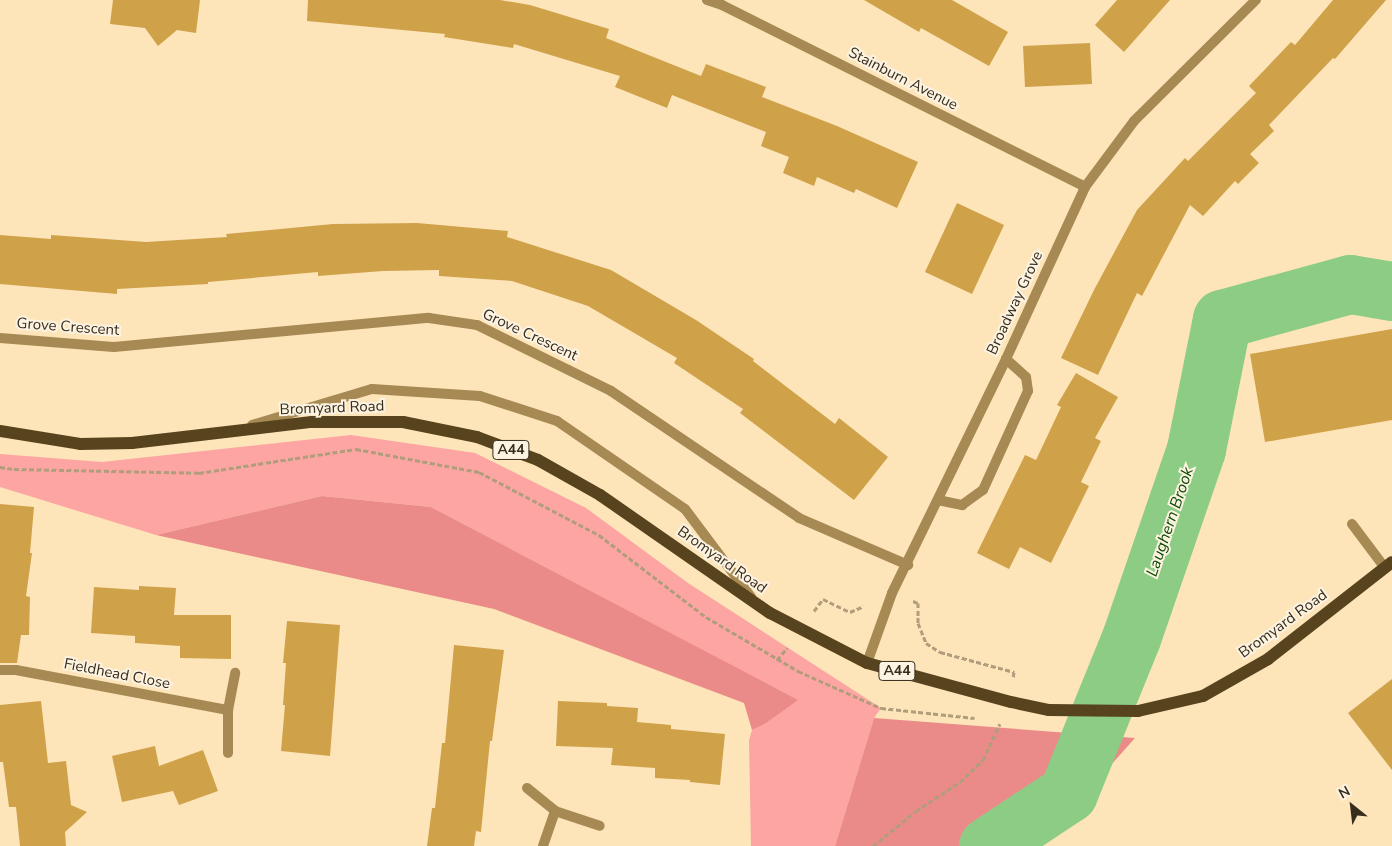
<!DOCTYPE html>
<style>
body{margin:0}
#map{position:relative;width:1392px;height:846px;overflow:hidden;background:#fde4b9;font-family:"Nunito Sans",sans-serif}
div>[style]{position:absolute}
.green>*{inset:0;background:#fca5a2}
.forest>*{inset:0;background:#eb8b89}
.river>*{height:59px;margin:-29.5px;padding:0 29.5px;transform-origin:29.5px;border-radius:29.5px;background:#8dcc84}
.building>*{inset:0;background:#cfa24a}
.path>*{height:3px;margin-top:-1.5px;transform-origin:0;background:repeating-linear-gradient(90deg,#b09d7c 0 5px,transparent 0 7.5px)}
.service>*{height:10px;margin:-5px;padding:0 5px;transform-origin:5px;border-radius:5px;background:#a78954}
.minor>*{height:10px;margin:-5px;padding:0 5px;transform-origin:5px;border-radius:5px;background:#a78954}
.primary>*{height:12px;margin:-6px;padding:0 6px;transform-origin:6px;border-radius:6px;background:#57431d}
span{translate:-50% -50%;white-space:nowrap;text-align:center;line-height:1.15;-webkit-text-stroke:4px #fdf3e2;paint-order:stroke}
.shield-label span{padding:1px 4px;background:#fdf3e2;border:1px solid;border-radius:4px;-webkit-text-stroke-width:0}
.shield-label{font-size:14px;color:#362d1c;font-weight:700}
.street-label{font-size:15px;color:#362d1c}
.water-label{font-size:16px;color:#0b4c02;font-style:italic}
.north{position:absolute;left:1327px;top:781px;width:50px;height:50px;-webkit-text-stroke:4px #fdf3e2;paint-order:stroke;rotate:331deg;font-size:14px;font-weight:700;line-height:20px;text-align:center;color:#362d1c}
.north::after{content:'';display:block;margin:auto;width:18px;height:22px;background:#362d1c;clip-path:polygon(50% 0,100% 100%,50% 72%,0 100%)}
</style>
<div id="map">
<div class="green">
<div style="clip-path:polygon(351px 435px,475px 453px,586px 508px,688px 583px,881px 708px,874px 718px,835px 846px,751px 846px,749px 740px,752px 730px,765px 724px,797px 700px,431px 507px,322px 496px,156px 535px,0 487px,0 454px,102px 462px)"></div>
</div>
<div class="forest">
<div style="clip-path:polygon(322px 496px,431px 507px,798px 700px,765px 724px,752px 730px,744px 703px,494px 609px,156px 535px)"></div>
<div style="clip-path:polygon(874px 718px,1135px 738px,1039px 846px,835px 846px)"></div>
</div>
<div class="river">
<div style="left:988px;top:846px;width:96px;rotate:-33.5deg"></div>
<div style="left:1068px;top:793px;width:167px;rotate:-67.9deg"></div>
<div style="left:1131px;top:638px;width:200px;rotate:-71deg"></div>
<div style="left:1196px;top:449px;width:133px;rotate:-78.7deg"></div>
<div style="left:1222px;top:319px;width:133px;rotate:-15.3deg"></div>
<div style="left:1350px;top:284px;width:43px;rotate:9.5deg"></div>
</div>
<div class="building">
<div style="clip-path:polygon(113px 0,200px 0,196px 33px,177px 30px,158px 46px,145px 28px,110px 24px)"></div>
<div style="clip-path:polygon(308px 0,500px 0,530px 5px,609px 29px,606px 38px,701px 76px,706px 64px,766px 87px,762px 97px,837px 126px,918px 162px,897px 208px,856px 189px,854px 193px,817px 177px,814px 186px,783px 173px,789px 157px,761px 146px,766px 132px,672px 95px,667px 108px,615px 87px,620px 76px,514px 44px,513px 48px,444px 37px,445px 34px,307px 21px)"></div>
<div style="clip-path:polygon(864px 0,952px 0,1008px 32px,989px 66px,921px 28px,919px 32px)"></div>
<div style="clip-path:polygon(1117px 0,1170px 0,1124px 52px,1095px 25px)"></div>
<div style="clip-path:polygon(1333px 0,1386px 0,1335px 59px,1333px 58px,1269px 125px,1274px 131px,1250px 154px,1259px 163px,1238px 184px,1235px 181px,1203px 216px,1190px 205px,1142px 296px,1137px 293px,1098px 375px,1061px 358px,1094px 290px,1137px 210px,1185px 158px,1188px 161px,1256px 93px,1249px 86px,1291px 42px,1295px 45px)"></div>
<div style="clip-path:polygon(1090px 43px,1092px 84px,1025px 87px,1023px 46px)"></div>
<div style="clip-path:polygon(957px 203px,1004px 225px,972px 294px,925px 272px)"></div>
<div style="clip-path:polygon(417px 223px,508px 231px,507px 237px,611px 270px,696px 320px,754px 359px,753px 361px,835px 424px,839px 418px,888px 457px,854px 500px,740px 413px,743px 409px,674px 363px,677px 358px,588px 306px,512px 281px,439px 276px,439px 270px,383px 271px,318px 276px,318px 272px,208px 282px,208px 284px,117px 289px,117px 294px,0 284px,0 235px,51px 239px,51px 235px,146px 242px,227px 237px,226px 234px,333px 224px)"></div>
<div style="clip-path:polygon(1392px 329px,1392px 420px,1265px 442px,1250px 354px)"></div>
<div style="clip-path:polygon(1076px 373px,1118px 397px,1095px 438px,1101px 441px,1081px 482px,1089px 486px,1051px 563px,1020px 547px,1009px 569px,977px 553px,1025px 455px,1036px 460px,1061px 407px,1057px 405px)"></div>
<div style="clip-path:polygon(0 504px,34px 507px,30px 553px,32px 553px,26px 596px,30px 597px,29px 635px,21px 635px,17px 663px,0 663px)"></div>
<div style="clip-path:polygon(139px 586px,176px 588px,174px 615px,231px 615px,231px 659px,180px 658px,180px 646px,135px 643px,135px 636px,91px 633px,94px 587px,139px 590px)"></div>
<div style="clip-path:polygon(287px 621px,340px 625px,330px 756px,281px 751px,285px 705px,283px 705px,286px 663px,283px 663px)"></div>
<div style="clip-path:polygon(454px 645px,504px 650px,492px 741px,490px 741px,481px 832px,476px 831px,474px 846px,427px 846px,432px 808px,435px 808px,442px 743px,445px 743px)"></div>
<div style="clip-path:polygon(1392px 679px,1392px 770px,1348px 713px)"></div>
<div style="clip-path:polygon(41px 701px,48px 763px,66px 761px,71px 805px,87px 812px,65px 832px,66px 846px,20px 846px,16px 807px,9px 807px,3px 762px,0 762px,0 705px)"></div>
<div style="clip-path:polygon(558px 701px,607px 703px,607px 706px,638px 708px,637px 722px,671px 725px,671px 729px,725px 734px,720px 785px,690px 782px,690px 780px,655px 778px,655px 768px,611px 765px,613px 748px,556px 746px)"></div>
<div style="clip-path:polygon(155px 746px,159px 766px,203px 750px,218px 791px,179px 805px,173px 791px,122px 802px,112px 756px)"></div>
</div>
<div class="path">
<div style="left:0;top:467px;width:14px;rotate:8deg"></div>
<div style="left:14px;top:469px;width:185px;rotate:1.2deg"></div>
<div style="left:199px;top:473px;width:159px;rotate:-8.7deg"></div>
<div style="left:356px;top:449px;width:125px;rotate:10.6deg"></div>
<div style="left:479px;top:472px;width:136px;rotate:27.7deg"></div>
<div style="left:599px;top:535px;width:135px;rotate:37.5deg"></div>
<div style="left:706px;top:617px;width:107px;rotate:30.4deg"></div>
<div style="left:798px;top:671px;width:91px;rotate:24deg"></div>
<div style="left:881px;top:708px;width:94px;rotate:6.1deg"></div>
<div style="left:913px;top:601px;width:5px;rotate:22deg"></div>
<div style="left:918px;top:603px;width:20px;rotate:90deg"></div>
<div style="left:918px;top:623px;width:22px;rotate:68deg"></div>
<div style="left:926px;top:643px;width:17px;rotate:33deg"></div>
<div style="left:940px;top:652px;width:77px;rotate:15.1deg"></div>
<div style="left:1014px;top:672px;width:6px;rotate:99deg"></div>
<div style="left:814px;top:611px;width:15px;rotate:-53deg"></div>
<div style="left:823px;top:599px;width:30px;rotate:26deg"></div>
<div style="left:850px;top:612px;width:15px;rotate:-23deg"></div>
<div style="left:777px;top:660px;width:16px;rotate:-50deg"></div>
<div style="left:873px;top:846px;width:55px;rotate:-39.1deg"></div>
<div style="left:916px;top:811px;width:53px;rotate:-33.4deg"></div>
<div style="left:960px;top:782px;width:32px;rotate:-44deg"></div>
<div style="left:983px;top:760px;width:40px;rotate:-65deg"></div>
</div>
<div class="service">
<div style="left:252px;top:425px;width:125px;rotate:-16.7deg"></div>
<div style="left:372px;top:389px;width:108px;rotate:3.7deg"></div>
<div style="left:480px;top:396px;width:81px;rotate:18deg"></div>
<div style="left:557px;top:421px;width:155px;rotate:34.5deg"></div>
<div style="left:685px;top:509px;width:110px;rotate:53.1deg"></div>
<div style="left:938px;top:500px;width:25px;rotate:12deg"></div>
<div style="left:962px;top:505px;width:26px;rotate:-36deg"></div>
<div style="left:983px;top:490px;width:109px;rotate:-65.6deg"></div>
<div style="left:1028px;top:391px;width:14px;rotate:-98deg"></div>
<div style="left:1026px;top:377px;width:27px;rotate:-138deg"></div>
<div style="left:1352px;top:524px;width:55px;rotate:53.1deg"></div>
</div>
<div class="minor">
<div style="left:707px;top:0;width:16px;rotate:18deg"></div>
<div style="left:722px;top:5px;width:406px;rotate:26.6deg"></div>
<div style="left:0;top:338px;width:114px;rotate:4.5deg"></div>
<div style="left:114px;top:347px;width:316px;rotate:-5.3deg"></div>
<div style="left:429px;top:318px;width:49px;rotate:8.3deg"></div>
<div style="left:477px;top:325px;width:149px;rotate:26.2deg"></div>
<div style="left:611px;top:391px;width:227px;rotate:34deg"></div>
<div style="left:799px;top:518px;width:119px;rotate:23.3deg"></div>
<div style="left:867px;top:663px;width:74px;rotate:-70.3deg"></div>
<div style="left:892px;top:593px;width:260px;rotate:-64deg"></div>
<div style="left:1006px;top:359px;width:189px;rotate:-65.3deg"></div>
<div style="left:1085px;top:187px;width:82px;rotate:-53.4deg"></div>
<div style="left:1134px;top:121px;width:172px;rotate:-44.8deg"></div>
<div style="left:0;top:670px;width:16px"></div>
<div style="left:16px;top:670px;width:216px;rotate:10.7deg"></div>
<div style="left:228px;top:753px;width:43px;rotate:-90deg"></div>
<div style="left:228px;top:710px;width:38px;rotate:-79deg"></div>
<div style="left:527px;top:788px;width:36px;rotate:39deg"></div>
<div style="left:555px;top:811px;width:47px;rotate:18.4deg"></div>
<div style="left:543px;top:846px;width:37px;rotate:-71deg"></div>
</div>
<div class="primary">
<div style="left:0;top:431px;width:81px;rotate:9.2deg"></div>
<div style="left:80px;top:444px;width:52px;rotate:-1.1deg"></div>
<div style="left:132px;top:443px;width:181px;rotate:-6.7deg"></div>
<div style="left:312px;top:422px;width:91px"></div>
<div style="left:403px;top:422px;width:76px;rotate:11.5deg"></div>
<div style="left:477px;top:437px;width:65px;rotate:20.7deg"></div>
<div style="left:538px;top:460px;width:71px;rotate:29.4deg"></div>
<div style="left:600px;top:495px;width:207px;rotate:34.8deg"></div>
<div style="left:770px;top:613px;width:109px;rotate:27.3deg"></div>
<div style="left:867px;top:663px;width:149px;rotate:15.2deg"></div>
<div style="left:1011px;top:702px;width:39px;rotate:12deg"></div>
<div style="left:1049px;top:710px;width:89px;rotate:0.6deg"></div>
<div style="left:1138px;top:711px;width:67px;rotate:-13deg"></div>
<div style="left:1203px;top:696px;width:75px;rotate:-29.6deg"></div>
<div style="left:1268px;top:659px;width:157px;rotate:-38deg"></div>
</div>
<div class="shield-label">
<span style="left:511px;top:450px">A44</span>
<span style="left:897px;top:671px">A44</span>
</div>
<div class="street-label">
<span style="left:903px;top:79px;rotate:27deg">Stainburn Avenue</span>
<span style="left:1015px;top:303px;rotate:-65deg">Broadway Grove</span>
<span style="left:68px;top:327px;rotate:4deg">Grove Crescent</span>
<span style="left:530px;top:335px;rotate:25deg">Grove Crescent</span>
<span style="left:332px;top:408px;rotate:-2deg">Bromyard Road</span>
<span style="left:722px;top:560px;rotate:35deg">Bromyard Road</span>
<span style="left:1283px;top:624px;rotate:-36deg">Bromyard Road</span>
<span style="left:117px;top:674px;rotate:11deg">Fieldhead Close</span>
</div>
<div class="water-label">
<span style="left:1170px;top:522px;rotate:-71deg">Laughern Brook</span>
</div>
<div class="north">N</div>
</div>
